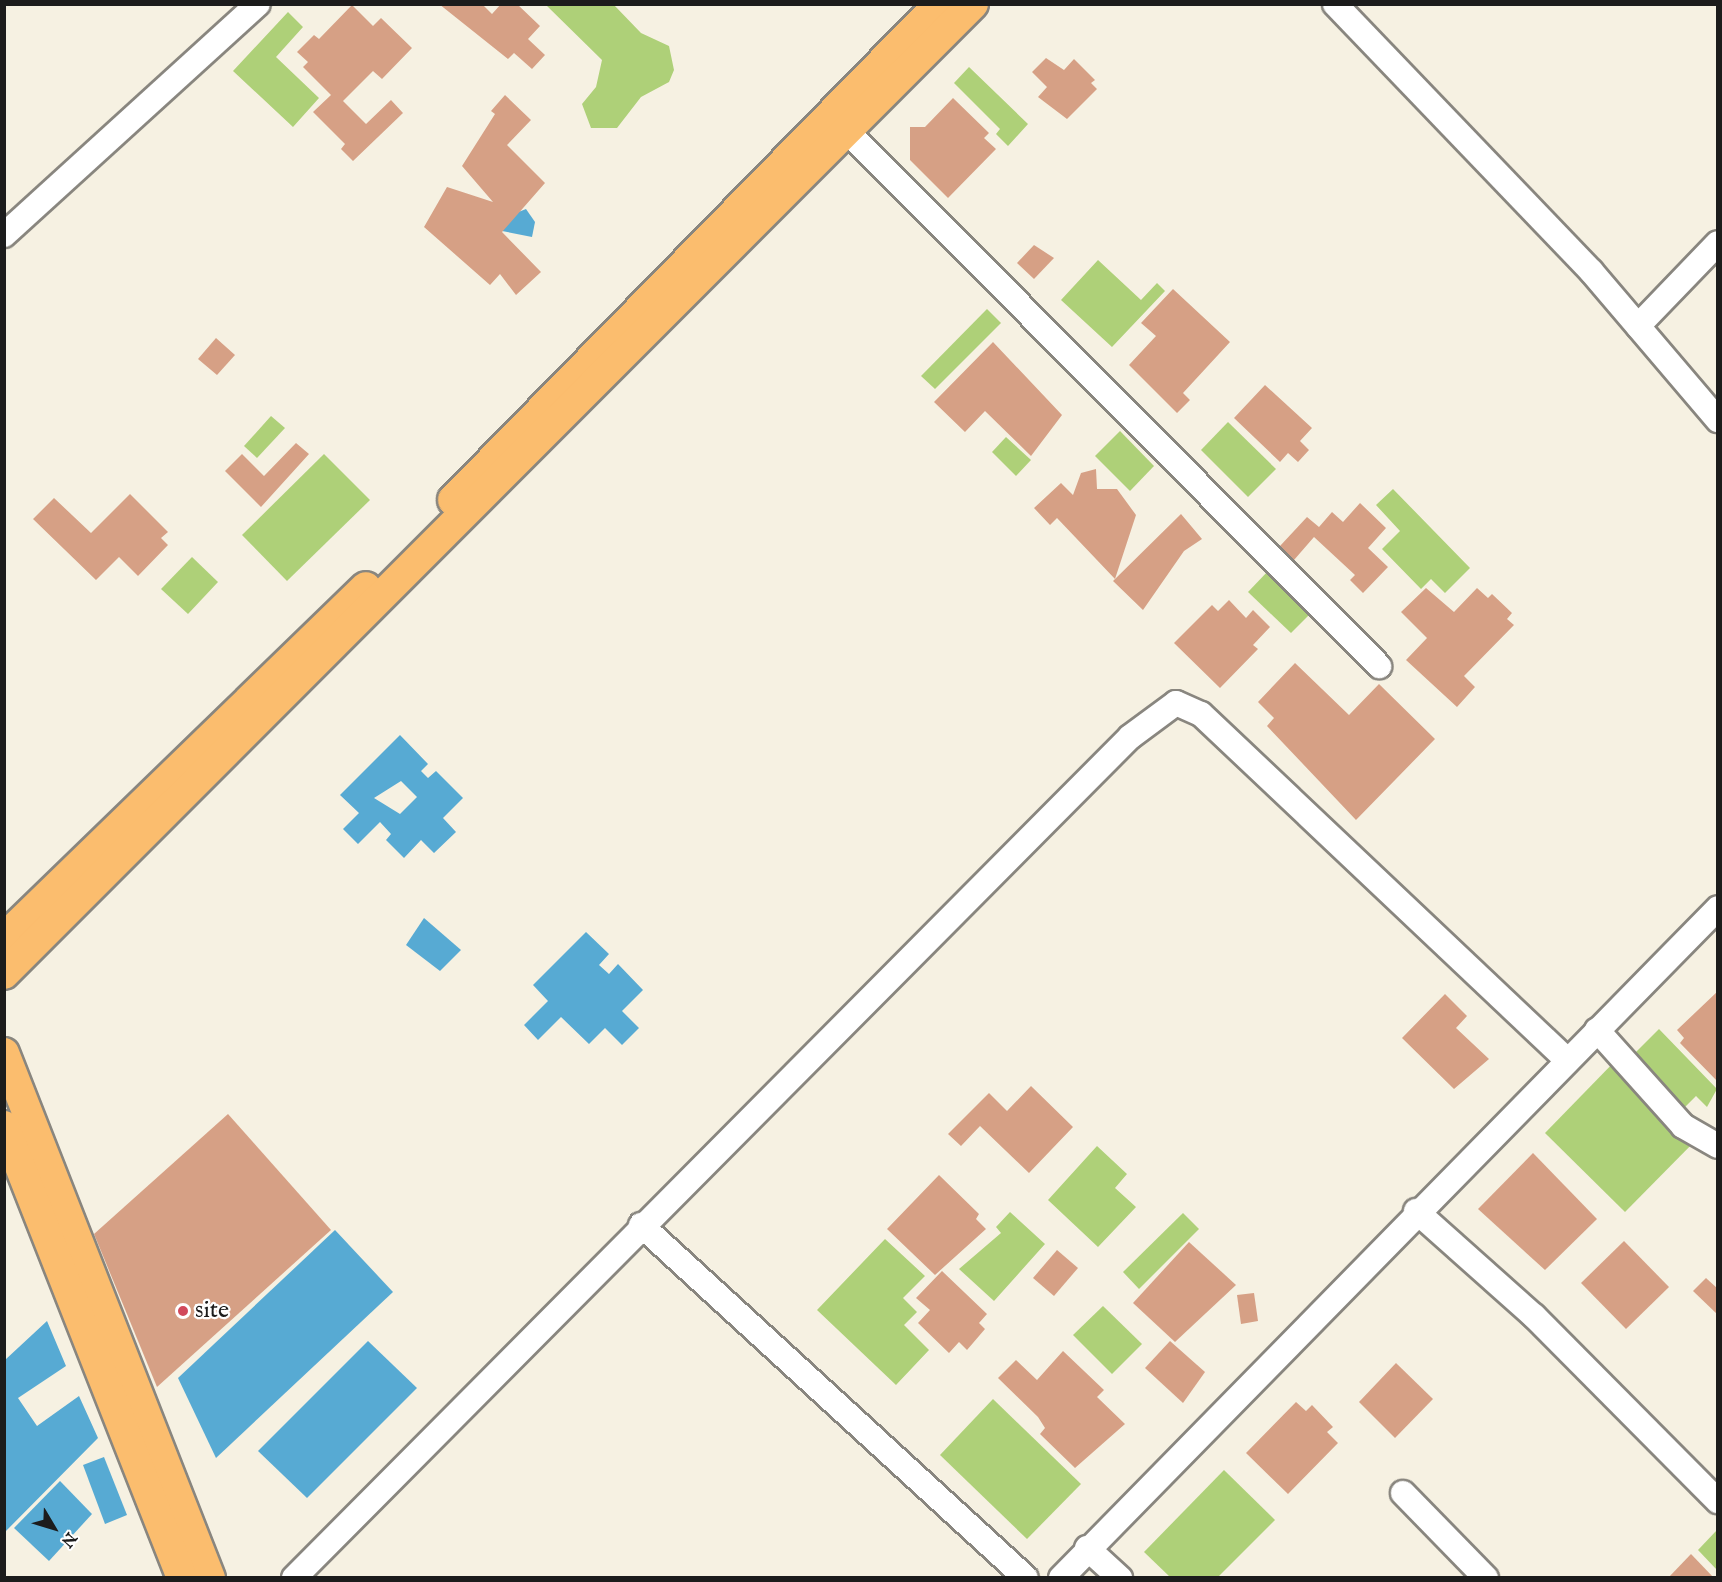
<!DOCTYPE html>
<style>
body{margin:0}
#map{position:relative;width:1722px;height:1582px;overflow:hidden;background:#f6f1e2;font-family:"IM FELL English",serif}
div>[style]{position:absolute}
.green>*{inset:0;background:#aed078}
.water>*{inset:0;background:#57aad3}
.building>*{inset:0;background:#d6a085}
.roads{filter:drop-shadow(2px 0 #89867f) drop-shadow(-2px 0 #89867f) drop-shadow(0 2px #89867f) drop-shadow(0 -2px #89867f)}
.minor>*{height:24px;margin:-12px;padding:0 12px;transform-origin:12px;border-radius:12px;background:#fff}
.major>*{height:30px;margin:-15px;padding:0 15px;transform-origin:15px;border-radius:15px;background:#fbbd6e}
.dots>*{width:16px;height:16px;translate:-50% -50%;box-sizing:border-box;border:3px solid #fff;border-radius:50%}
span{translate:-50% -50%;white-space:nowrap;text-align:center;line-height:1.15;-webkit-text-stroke:4.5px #fff;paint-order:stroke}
.poi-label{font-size:24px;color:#1c1c1c}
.left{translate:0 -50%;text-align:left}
.frame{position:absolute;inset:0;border:6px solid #1c1c1c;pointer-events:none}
.north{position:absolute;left:24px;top:1498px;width:60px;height:60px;-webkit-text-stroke:4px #fff;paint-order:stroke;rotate:128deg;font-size:16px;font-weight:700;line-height:24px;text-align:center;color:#1c1c1c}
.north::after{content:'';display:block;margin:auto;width:21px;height:27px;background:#1c1c1c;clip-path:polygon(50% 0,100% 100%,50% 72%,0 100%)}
</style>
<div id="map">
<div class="green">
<div style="clip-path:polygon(546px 5px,614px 5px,641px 33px,669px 46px,674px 70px,669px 82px,641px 97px,617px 128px,591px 128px,582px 104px,596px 87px,602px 60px)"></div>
<div style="clip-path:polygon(288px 12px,303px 27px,276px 57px,319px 98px,293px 127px,233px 71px)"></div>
<div style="clip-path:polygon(969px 67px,1028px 124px,1008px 146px,996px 134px,1000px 129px,954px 83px)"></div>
<div style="clip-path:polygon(1098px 260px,1141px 300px,1157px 283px,1165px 291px,1112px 347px,1061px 300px)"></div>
<div style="clip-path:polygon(987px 309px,1001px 323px,935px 389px,921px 376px)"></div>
<div style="clip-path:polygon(271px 416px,285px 428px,257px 458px,244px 446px)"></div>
<div style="clip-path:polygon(1228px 422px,1276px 469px,1248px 497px,1201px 450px)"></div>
<div style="clip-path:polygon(1120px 431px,1154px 466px,1130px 491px,1095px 456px)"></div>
<div style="clip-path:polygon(1006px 437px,1031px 460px,1016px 476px,992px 452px)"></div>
<div style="clip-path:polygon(324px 454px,370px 500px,287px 581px,242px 535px)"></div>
<div style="clip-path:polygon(1393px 489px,1470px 568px,1445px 593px,1431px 579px,1421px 589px,1382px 549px,1400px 531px,1376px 505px)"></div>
<div style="clip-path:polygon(192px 557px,218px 582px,188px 614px,161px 589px)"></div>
<div style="clip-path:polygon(1269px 570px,1312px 612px,1291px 633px,1248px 592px)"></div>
<div style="clip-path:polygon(1659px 1029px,1717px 1089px,1707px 1107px,1696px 1096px,1683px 1109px,1631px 1057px)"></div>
<div style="clip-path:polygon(1619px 1057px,1700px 1136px,1625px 1212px,1545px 1133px)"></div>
<div style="clip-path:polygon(1097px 1146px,1127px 1174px,1115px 1188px,1136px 1207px,1098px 1247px,1048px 1200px)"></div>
<div style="clip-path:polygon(1010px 1212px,1045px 1244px,994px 1301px,959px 1269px,1001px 1233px,996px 1227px)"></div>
<div style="clip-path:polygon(1183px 1213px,1199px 1229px,1139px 1289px,1123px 1272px)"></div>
<div style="clip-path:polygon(885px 1239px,925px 1276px,903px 1298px,917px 1312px,904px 1325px,929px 1350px,896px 1385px,817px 1310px)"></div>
<div style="clip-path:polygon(1103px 1306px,1142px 1344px,1112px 1374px,1073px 1335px)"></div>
<div style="clip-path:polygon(993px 1399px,1081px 1484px,1027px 1539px,940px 1455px)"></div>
<div style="clip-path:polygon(1224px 1470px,1275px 1520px,1218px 1577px,1170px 1577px,1144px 1552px)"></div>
<div style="clip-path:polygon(1717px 1530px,1717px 1570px,1698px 1550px)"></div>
</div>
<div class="water">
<div style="clip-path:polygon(526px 209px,535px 222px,532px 237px,502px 231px,511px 215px)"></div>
<div style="clip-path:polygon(evenodd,400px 735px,428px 764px,421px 771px,428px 778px,436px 771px,463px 798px,443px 818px,456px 832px,434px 853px,421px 840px,404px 858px,386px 840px,391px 834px,380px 822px,358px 844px,343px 829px,359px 813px,340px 795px,400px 735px,401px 781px,417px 797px,400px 814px,374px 798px,401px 781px)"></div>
<div style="clip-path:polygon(424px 918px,461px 950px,440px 971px,406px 945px)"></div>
<div style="clip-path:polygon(586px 932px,609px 954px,599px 965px,609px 974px,618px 964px,643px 990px,622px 1011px,639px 1028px,622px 1045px,605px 1028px,589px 1044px,561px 1017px,538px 1040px,524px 1025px,548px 1001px,533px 985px)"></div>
<div style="clip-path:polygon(335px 1230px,393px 1292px,216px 1458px,178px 1378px)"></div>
<div style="clip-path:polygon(47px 1321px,66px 1366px,18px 1398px,37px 1426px,79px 1396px,98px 1438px,5px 1532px,5px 1360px)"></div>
<div style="clip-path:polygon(368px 1341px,417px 1388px,307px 1498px,258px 1451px)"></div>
<div style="clip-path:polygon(104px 1457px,127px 1515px,105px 1524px,83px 1465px)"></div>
<div style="clip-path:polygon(60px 1481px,92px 1514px,49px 1561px,14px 1528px)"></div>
</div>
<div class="building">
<div style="clip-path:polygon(439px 4px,482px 4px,492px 14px,501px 4px,517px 4px,540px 26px,528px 39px,545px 55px,532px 69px,514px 53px,508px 59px)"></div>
<div style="clip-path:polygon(352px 5px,373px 26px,381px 18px,412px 48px,382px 79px,373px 71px,343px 101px,366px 124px,391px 100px,403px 113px,353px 161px,341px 149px,345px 144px,313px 112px,331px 95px,303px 67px,308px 62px,297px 52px,314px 35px,319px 39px)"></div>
<div style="clip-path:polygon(1046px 58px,1064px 70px,1074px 59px,1095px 80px,1091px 83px,1097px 89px,1067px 119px,1038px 97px,1047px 87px,1032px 72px)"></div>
<div style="clip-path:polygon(505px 95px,531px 120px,507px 145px,545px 183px,502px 232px,541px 272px,516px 295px,500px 274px,490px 285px,424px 227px,447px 187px,493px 202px,462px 166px,495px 114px,491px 111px)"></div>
<div style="clip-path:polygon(953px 98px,989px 133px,984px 138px,996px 149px,948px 198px,910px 160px,910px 127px,925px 127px)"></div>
<div style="clip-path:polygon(1034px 245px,1054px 258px,1034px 279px,1017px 263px)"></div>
<div style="clip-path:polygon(1173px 289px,1230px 342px,1183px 393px,1190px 400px,1177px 413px,1129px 365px,1156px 336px,1141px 323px)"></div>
<div style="clip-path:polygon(216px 338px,235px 355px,217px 375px,198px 359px)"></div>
<div style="clip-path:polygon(993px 342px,1062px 415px,1031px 456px,985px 411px,965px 432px,934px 402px)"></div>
<div style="clip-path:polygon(1265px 385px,1312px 428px,1300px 441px,1309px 450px,1298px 462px,1288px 453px,1280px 462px,1234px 418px)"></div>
<div style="clip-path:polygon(296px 443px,309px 454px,261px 507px,225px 471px,242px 454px,264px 476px)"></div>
<div style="clip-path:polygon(1096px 469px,1097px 489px,1117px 489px,1136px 515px,1115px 579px,1057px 518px,1050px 525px,1034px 508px,1061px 483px,1073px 495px,1081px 473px)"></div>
<div style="clip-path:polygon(130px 494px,168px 532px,161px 538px,168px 545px,138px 576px,119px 557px,96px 580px,33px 519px,54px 498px,91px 533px)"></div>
<div style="clip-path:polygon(1360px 503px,1386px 528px,1368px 548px,1388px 567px,1363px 593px,1350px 580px,1355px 575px,1314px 537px,1294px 560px,1280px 546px,1307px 517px,1319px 527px,1332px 512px,1343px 522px)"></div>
<div style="clip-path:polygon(1181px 514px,1202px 539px,1184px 551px,1143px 610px,1113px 581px)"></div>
<div style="clip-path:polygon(1426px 588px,1454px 612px,1477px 588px,1488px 598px,1492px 594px,1512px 613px,1507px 619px,1514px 625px,1464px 676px,1475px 687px,1457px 707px,1406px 660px,1427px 638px,1401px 612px)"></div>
<div style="clip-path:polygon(1229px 600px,1246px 618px,1253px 610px,1270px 627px,1253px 645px,1258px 649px,1220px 688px,1174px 643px,1212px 605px,1218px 611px)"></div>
<div style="clip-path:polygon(1295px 663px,1349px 715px,1379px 684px,1435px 739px,1356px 820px,1267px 726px,1274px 718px,1258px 702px)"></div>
<div style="clip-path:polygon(1718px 991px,1718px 1082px,1680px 1043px,1684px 1038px,1677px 1030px)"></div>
<div style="clip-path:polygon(1445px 994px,1467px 1016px,1456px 1028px,1489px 1059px,1454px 1089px,1402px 1038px)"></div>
<div style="clip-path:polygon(1031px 1086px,1073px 1127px,1029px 1173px,980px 1126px,961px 1146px,948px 1134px,989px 1093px,1007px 1111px)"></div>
<div style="clip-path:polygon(228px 1114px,331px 1230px,157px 1387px,94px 1234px)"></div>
<div style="clip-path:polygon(1533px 1153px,1597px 1219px,1545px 1270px,1478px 1209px)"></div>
<div style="clip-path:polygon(939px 1175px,979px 1214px,976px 1219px,986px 1229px,935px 1275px,887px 1229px)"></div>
<div style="clip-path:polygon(1624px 1241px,1669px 1287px,1626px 1329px,1581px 1283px)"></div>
<div style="clip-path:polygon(1189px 1242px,1236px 1285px,1175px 1342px,1133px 1303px)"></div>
<div style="clip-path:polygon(1057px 1250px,1078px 1268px,1054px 1296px,1033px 1278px)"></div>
<div style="clip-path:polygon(942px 1271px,987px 1314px,979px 1323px,985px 1329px,967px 1350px,959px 1342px,949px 1353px,918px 1323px,930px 1310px,916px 1298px)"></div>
<div style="clip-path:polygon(1706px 1278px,1718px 1289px,1718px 1315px,1693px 1291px)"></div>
<div style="clip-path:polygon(1254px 1293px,1258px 1321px,1241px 1324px,1237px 1295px)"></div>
<div style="clip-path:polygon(1170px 1341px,1205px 1372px,1183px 1403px,1145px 1368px)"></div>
<div style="clip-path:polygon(1063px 1351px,1104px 1390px,1097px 1397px,1125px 1424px,1075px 1468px,1040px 1434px,1045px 1428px,1038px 1417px,998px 1378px,1016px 1360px,1037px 1380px)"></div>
<div style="clip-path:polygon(1396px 1363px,1433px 1399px,1395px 1438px,1359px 1402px)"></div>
<div style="clip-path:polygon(1296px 1402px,1306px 1411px,1312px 1405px,1333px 1427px,1327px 1432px,1338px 1443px,1288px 1494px,1246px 1453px)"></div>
<div style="clip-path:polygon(1691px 1554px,1714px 1578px,1668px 1578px)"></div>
</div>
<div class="roads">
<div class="minor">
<div style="left:1335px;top:4px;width:370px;rotate:46.2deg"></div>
<div style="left:1591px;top:271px;width:196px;rotate:49.6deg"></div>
<div style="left:849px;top:133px;width:752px;rotate:45.16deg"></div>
<div style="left:4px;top:235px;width:343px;rotate:-42.3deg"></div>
<div style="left:1638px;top:326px;width:115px;rotate:-46.1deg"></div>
<div style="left:1597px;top:1030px;width:129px;rotate:48.1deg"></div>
<div style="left:1683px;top:1126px;width:40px;rotate:29.7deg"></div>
<div style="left:1416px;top:1211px;width:158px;rotate:41.7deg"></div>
<div style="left:1534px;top:1316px;width:261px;rotate:45.2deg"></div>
<div style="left:641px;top:1225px;width:522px;rotate:42.52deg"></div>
<div style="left:1403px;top:1493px;width:119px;rotate:45.7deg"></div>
<div style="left:1087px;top:1548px;width:45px;rotate:42.3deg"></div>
<div style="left:294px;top:1578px;width:1186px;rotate:-45.17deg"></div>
<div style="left:1130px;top:737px;width:57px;rotate:-36.5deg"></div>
<div style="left:1176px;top:703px;width:27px;rotate:24deg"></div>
<div style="left:1201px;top:714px;width:504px;rotate:43.39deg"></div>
<div style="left:1061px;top:1578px;width:938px;rotate:-45.56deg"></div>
</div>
<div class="major">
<div style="left:453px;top:500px;width:694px;rotate:-45.58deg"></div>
<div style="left:4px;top:938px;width:504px;rotate:-44.12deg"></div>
<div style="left:4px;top:974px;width:1371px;rotate:-45.03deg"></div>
<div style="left:4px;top:1053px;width:564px;rotate:68.58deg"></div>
<div style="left:4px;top:1126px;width:486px;rotate:68.5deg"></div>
</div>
</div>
<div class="dots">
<div style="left:183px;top:1311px;background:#d1495b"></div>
</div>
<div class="poi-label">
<span class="left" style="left:195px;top:1311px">site</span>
</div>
<div class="frame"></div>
<div class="north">N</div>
</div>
